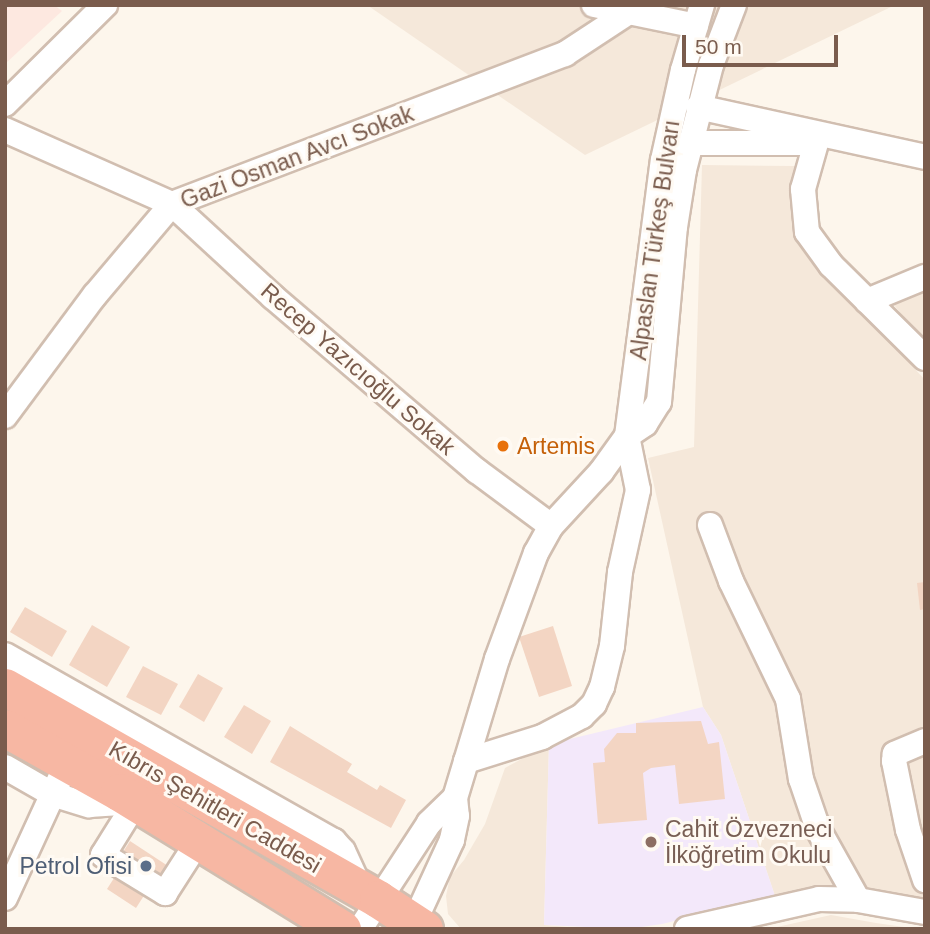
<!DOCTYPE html>
<meta charset="utf-8">
<style>
body{margin:0}
#map{position:relative;width:930px;height:934px;overflow:hidden;background:#fdf6ec;font-family:Arial,sans-serif}
div>[style]{position:absolute}
.residential>*{inset:0;background:#f5e8da}
.commercial>*{inset:0;background:#fde8e0}
.education>*{inset:0;background:#f3e8fa}
.building>*{inset:0;background:#f3d5c3}
.roads{filter:drop-shadow(2px 0 #d1beb0) drop-shadow(-2px 0 #d1beb0) drop-shadow(0 2px #d1beb0) drop-shadow(0 -2px #d1beb0)}
.minor>*{height:24px;margin:-12px;padding:0 12px;transform-origin:12px;border-radius:12px;background:#fff}
.highway>*{height:37px;margin:-18.5px;padding:0 18.5px;transform-origin:18.5px;border-radius:18.5px;background:#f7b7a3}
.dots>*{width:19px;height:19px;translate:-50% -50%;box-sizing:border-box;border:4px solid #fffaf3;border-radius:50%}
span{translate:-50% -50%;white-space:nowrap;text-align:center;line-height:1.15;-webkit-text-stroke:6px #fffaf3;paint-order:stroke}
.street-label{font-size:23px;color:#7a5c4d}
.food-label{font-size:23px;color:#c56008}
.left{translate:0 -50%;text-align:left}
.education-label{font-size:23px;color:#785e54}
.service-label{font-size:23px;color:#4e5e75}
.right{translate:-100% -50%;text-align:right}
.frame{position:absolute;inset:0;border:7px solid #7a5c4d;pointer-events:none}
.scale{position:absolute;left:682px;top:35px;width:156px;height:32px;box-sizing:border-box;border:4px solid #7a5c4d;border-top:0;padding-left:9px;font-size:21px;line-height:24px;white-space:nowrap;color:#7a5c4d;-webkit-text-stroke:5px #fffaf3;paint-order:stroke}
</style>
<div id="map">
<div class="residential">
<div style="clip-path:polygon(367px 5px,895px 5px,585px 155px)"></div>
<div style="clip-path:polygon(702px 165px,795px 166px,791px 193px,800px 244px,925px 380px,925px 900px,827px 886px,775px 896px,721px 735px,703px 707px,648px 458px,694px 447px)"></div>
<div style="clip-path:polygon(925px 292px,925px 343px,894px 305px)"></div>
<div style="clip-path:polygon(549px 744px,544px 925px,591px 929px,461px 929px,448px 914px,446px 896px,450px 877px,464px 860px,485px 824px,505px 768px)"></div>
<div style="clip-path:polygon(831px 915px,876px 923px,918px 929px,768px 929px)"></div>
</div>
<div class="commercial">
<div style="clip-path:polygon(5px 5px,54px 5px,62px 11px,5px 64px)"></div>
</div>
<div class="education">
<div style="clip-path:polygon(703px 707px,721px 735px,775px 896px,662px 924px,628px 929px,544px 925px,549px 744px)"></div>
</div>
<div class="building">
<div style="clip-path:polygon(925px 582px,925px 609px,920px 610px,917px 583px)"></div>
<div style="clip-path:polygon(25px 607px,67px 631px,52px 657px,10px 632px)"></div>
<div style="clip-path:polygon(92px 625px,130px 647px,107px 687px,69px 665px)"></div>
<div style="clip-path:polygon(553px 626px,572px 686px,539px 697px,519px 637px)"></div>
<div style="clip-path:polygon(143px 666px,178px 684px,161px 715px,126px 697px)"></div>
<div style="clip-path:polygon(198px 674px,223px 688px,204px 722px,179px 707px)"></div>
<div style="clip-path:polygon(244px 705px,271px 721px,252px 754px,224px 737px)"></div>
<div style="clip-path:polygon(701px 721px,708px 744px,719px 742px,725px 799px,679px 804px,675px 765px,651px 768px,643px 773px,647px 820px,598px 824px,593px 763px,605px 762px,604px 749px,617px 733px,636px 733px,636px 723px)"></div>
<div style="clip-path:polygon(290px 726px,352px 764px,347px 772px,377px 790px,380px 785px,406px 800px,391px 828px,270px 762px)"></div>
<div style="clip-path:polygon(130px 841px,168px 866px,156px 885px,118px 860px)"></div>
<div style="clip-path:polygon(116px 875px,145px 894px,136px 908px,107px 889px)"></div>
</div>
<div class="roads">
<div class="minor">
<div style="left:594px;top:5px;width:104px;rotate:11.6deg"></div>
<div style="left:5px;top:104px;width:141px;rotate:-44.7deg"></div>
<div style="left:698px;top:107px;width:232px;rotate:12.4deg"></div>
<div style="left:5px;top:130px;width:183px;rotate:23.9deg"></div>
<div style="left:172px;top:204px;width:137px;rotate:42.6deg"></div>
<div style="left:273px;top:297px;width:268px;rotate:40.5deg"></div>
<div style="left:477px;top:471px;width:92px;rotate:36.6deg"></div>
<div style="left:689px;top:143px;width:125px"></div>
<div style="left:816px;top:143px;width:48px;rotate:105.8deg"></div>
<div style="left:803px;top:189px;width:43px;rotate:84.7deg"></div>
<div style="left:807px;top:232px;width:41px;rotate:54deg"></div>
<div style="left:831px;top:265px;width:132px;rotate:44.7deg"></div>
<div style="left:867px;top:301px;width:63px;rotate:-22.5deg"></div>
<div style="left:5px;top:416px;width:151px;rotate:-53.4deg"></div>
<div style="left:95px;top:295px;width:119px;rotate:-49.8deg"></div>
<div style="left:172px;top:204px;width:421px;rotate:-20.9deg"></div>
<div style="left:565px;top:54px;width:73px;rotate:-33.3deg"></div>
<div style="left:627px;top:436px;width:22px;rotate:-34deg"></div>
<div style="left:645px;top:424px;width:26px;rotate:-58deg"></div>
<div style="left:659px;top:402px;width:176px;rotate:-84.8deg"></div>
<div style="left:675px;top:227px;width:58px;rotate:-81deg"></div>
<div style="left:684px;top:170px;width:108px;rotate:-75.6deg"></div>
<div style="left:711px;top:65px;width:64px;rotate:-69deg"></div>
<div style="left:710px;top:525px;width:60px;rotate:69.4deg"></div>
<div style="left:731px;top:581px;width:131px;rotate:64.2deg"></div>
<div style="left:788px;top:699px;width:81px;rotate:80.8deg"></div>
<div style="left:801px;top:779px;width:53px;rotate:71.2deg"></div>
<div style="left:818px;top:829px;width:81px;rotate:60.6deg"></div>
<div style="left:5px;top:655px;width:378px;rotate:29.5deg"></div>
<div style="left:334px;top:841px;width:13px;rotate:48deg"></div>
<div style="left:343px;top:851px;width:41px;rotate:65.3deg"></div>
<div style="left:925px;top:741px;width:33px;rotate:157deg"></div>
<div style="left:895px;top:754px;width:7px;rotate:98deg"></div>
<div style="left:894px;top:761px;width:70px;rotate:78.5deg"></div>
<div style="left:908px;top:830px;width:53px;rotate:71.2deg"></div>
<div style="left:466px;top:761px;width:80px;rotate:-17.5deg"></div>
<div style="left:542px;top:737px;width:45px;rotate:-27.7deg"></div>
<div style="left:582px;top:716px;width:17px;rotate:-45deg"></div>
<div style="left:594px;top:704px;width:19px;rotate:-65deg"></div>
<div style="left:602px;top:687px;width:42px;rotate:-76.3deg"></div>
<div style="left:612px;top:646px;width:74px;rotate:-83.8deg"></div>
<div style="left:620px;top:572px;width:84px;rotate:-77.6deg"></div>
<div style="left:638px;top:490px;width:55px;rotate:-101.5deg"></div>
<div style="left:5px;top:767px;width:54px;rotate:29.9deg"></div>
<div style="left:52px;top:794px;width:39px;rotate:17deg"></div>
<div style="left:89px;top:805px;width:47px;rotate:-3.7deg"></div>
<div style="left:455px;top:798px;width:145px;rotate:-73.2deg"></div>
<div style="left:497px;top:659px;width:113px;rotate:-69.8deg"></div>
<div style="left:536px;top:553px;width:31px;rotate:-61deg"></div>
<div style="left:551px;top:526px;width:74px;rotate:-47.2deg"></div>
<div style="left:601px;top:472px;width:44px;rotate:-54.2deg"></div>
<div style="left:627px;top:436px;width:278px;rotate:-82.6deg"></div>
<div style="left:663px;top:160px;width:92px;rotate:-77.5deg"></div>
<div style="left:683px;top:70px;width:68px;rotate:-73.7deg"></div>
<div style="left:136px;top:802px;width:62px;rotate:121.9deg"></div>
<div style="left:103px;top:855px;width:73px;rotate:31.5deg"></div>
<div style="left:165px;top:893px;width:63px;rotate:-57.3deg"></div>
<div style="left:5px;top:898px;width:149px;rotate:-65.3deg"></div>
<div style="left:360px;top:929px;width:126px;rotate:-56.9deg"></div>
<div style="left:429px;top:823px;width:36px;rotate:-44deg"></div>
<div style="left:455px;top:798px;width:18px;rotate:84deg"></div>
<div style="left:457px;top:816px;width:25px;rotate:102deg"></div>
<div style="left:452px;top:840px;width:98px;rotate:114.7deg"></div>
<div style="left:687px;top:929px;width:135px;rotate:-12.8deg"></div>
<div style="left:819px;top:899px;width:39px;rotate:1deg"></div>
<div style="left:858px;top:900px;width:68px;rotate:10.2deg"></div>
</div>
<div class="highway">
<div style="left:5px;top:687px;width:429px;rotate:29.6deg"></div>
<div style="left:378px;top:899px;width:55px;rotate:33.1deg"></div>
<div style="left:5px;top:728px;width:131px;rotate:29.3deg"></div>
<div style="left:119px;top:792px;width:262px;rotate:31.6deg"></div>
</div>
</div>
<div class="dots">
<div style="left:503px;top:446px;background:#e8710a"></div>
<div style="left:651px;top:842px;background:#8d6e63"></div>
<div style="left:146px;top:866px;background:#5c6f8a"></div>
</div>
<div class="street-label">
<span style="left:297px;top:157px;rotate:-21deg">Gazi Osman Avcı Sokak</span>
<span style="left:655px;top:240px;rotate:-82deg">Alpaslan Türkeş Bulvarı</span>
<span style="left:358px;top:369px;rotate:41deg">Recep Yazıcıoğlu Sokak</span>
<span style="left:215px;top:807px;rotate:30deg">Kıbrıs Şehitleri Caddesi</span>
</div>
<div class="food-label">
<span class="left" style="left:517px;top:446px">Artemis</span>
</div>
<div class="education-label">
<span class="left" style="left:665px;top:842px">Cahit Özvezneci<br>İlköğretim Okulu</span>
</div>
<div class="service-label">
<span class="right" style="left:132px;top:866px">Petrol Ofisi</span>
</div>
<div class="frame"></div>
<div class="scale">50 m</div>
</div>
